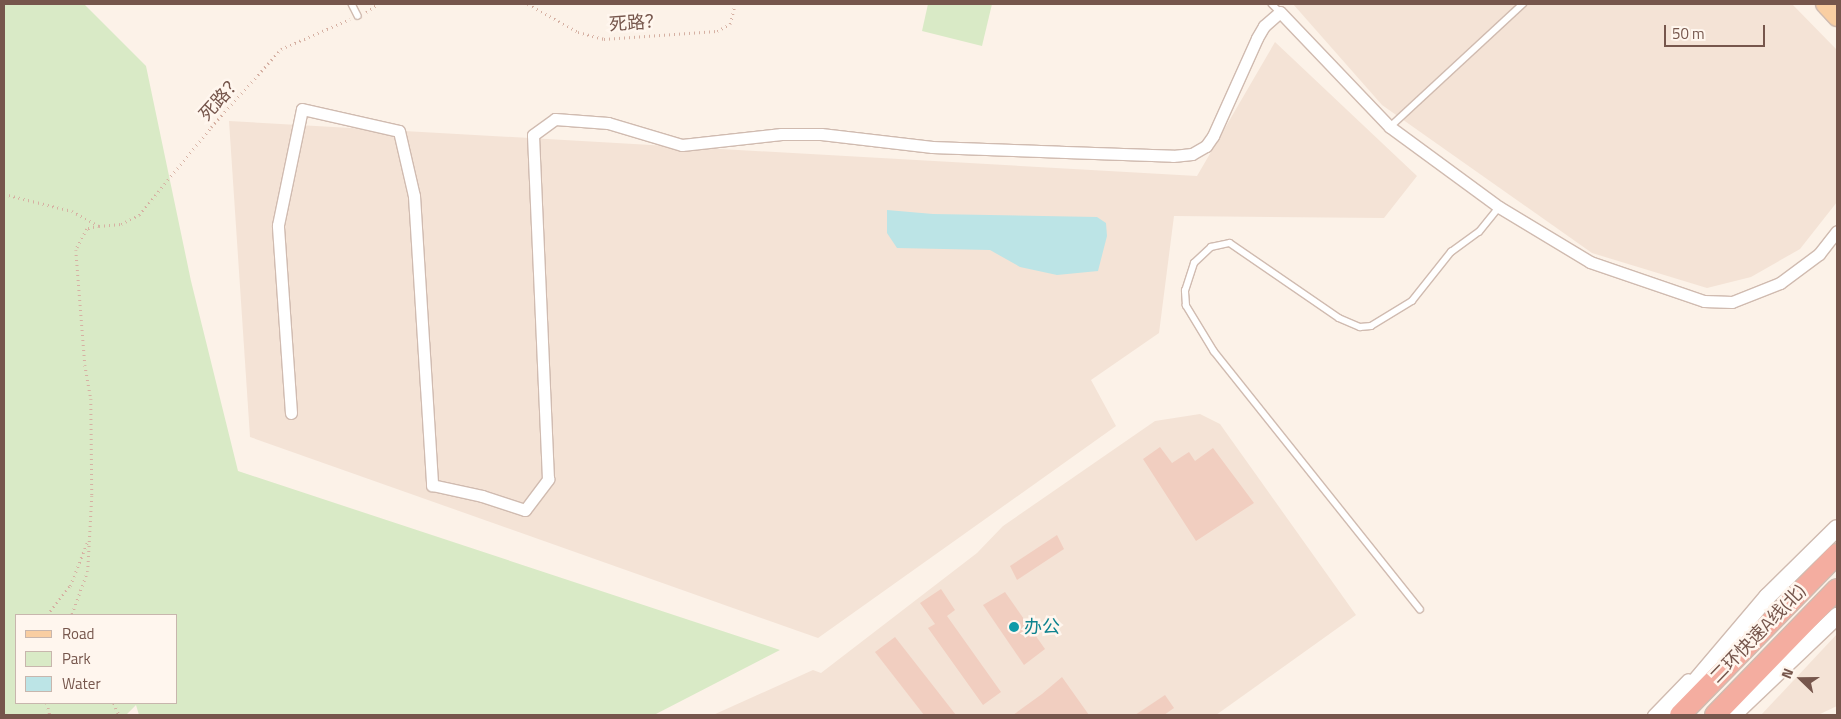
<!DOCTYPE html>
<meta charset="utf-8">
<style>
body{margin:0}
#map{position:relative;width:1841px;height:719px;overflow:hidden;background:#fcf2e8;font-family:"Titillium Web","Noto Sans SC",sans-serif}
div>[style]{position:absolute}
.residential>*{inset:0;background:#f4e3d6}
.green>*{inset:0;background:#d9eac6}
.water>*{inset:0;background:#bce4e6}
.building>*{inset:0;background:#f1cec0}
.path>*{height:2.5px;margin-top:-1.25px;transform-origin:0;background:repeating-linear-gradient(90deg,#d6b1a3 0 1px,transparent 0 5px)}
.roads{filter:drop-shadow(1px 0 #d0bbb0) drop-shadow(-1px 0 #d0bbb0) drop-shadow(0 1px #d0bbb0) drop-shadow(0 -1px #d0bbb0)}
.lane>*{height:5.5px;margin:-2.75px;padding:0 2.75px;transform-origin:2.75px;border-radius:2.75px;background:#fff}
.street>*{height:11px;margin:-5.5px;padding:0 5.5px;transform-origin:5.5px;border-radius:5.5px;background:#fff}
.secondary>*{height:16px;margin:-8px;padding:0 8px;transform-origin:8px;border-radius:8px;background:#fff}
.primary>*{height:18px;margin:-9px;padding:0 9px;transform-origin:9px;border-radius:9px;background:#f9cea2}
.highway>*{height:20px;margin:-10px;padding:0 10px;transform-origin:10px;border-radius:10px;background:#f4ada0}
.dots>*{width:14px;height:14px;translate:-50% -50%;box-sizing:border-box;border:2px solid #fff6ee;border-radius:50%}
span{translate:-50% -50%;white-space:nowrap;text-align:center;line-height:1.15;-webkit-text-stroke:5px #fff6ee;paint-order:stroke}
.street-label{font-size:18px;color:#76564c}
.culture-label{font-size:18px;color:#0d838f}
.left{translate:0 -50%;text-align:left}
.frame{position:absolute;inset:0;border:5px solid #76564c;pointer-events:none}
.legend{position:absolute;left:15px;top:614px;width:162px;height:90px;box-sizing:border-box;background:#fff6ee;border:1px solid #c8b6ad;margin:0;padding:6px 9px;list-style:none;font-size:15px;color:#76564c}
.legend li{display:flex;align-items:center;gap:10px;height:25px}
.legend b{width:25px;border:1px solid #c8b6ad}
.north{position:absolute;left:1776px;top:654px;width:50px;height:50px;-webkit-text-stroke:4px #fff6ee;paint-order:stroke;rotate:292deg;font-size:14px;font-weight:700;line-height:20px;text-align:center;color:#76564c}
.north::after{content:'';display:block;margin:auto;width:18px;height:22px;background:#76564c;clip-path:polygon(50% 0,100% 100%,50% 72%,0 100%)}
.scale{position:absolute;left:1664px;top:25px;width:101px;height:22px;box-sizing:border-box;border:2px solid #76564c;border-top:0;padding-left:6px;font-size:15px;line-height:18px;white-space:nowrap;color:#76564c;-webkit-text-stroke:4px #fff6ee;paint-order:stroke}
</style>
<div id="map">
<div class="residential">
<div style="clip-path:polygon(1293px 4px,1792px 4px,1837px 50px,1837px 202px,1800px 249px,1751px 277px,1707px 288px,1592px 253px,1382px 105px)"></div>
<div style="clip-path:polygon(1275px 42px,1417px 176px,1384px 218px,1174px 216px,1159px 333px,1091px 380px,1116px 426px,818px 638px,250px 437px,229px 121px,1197px 176px)"></div>
<div style="clip-path:polygon(1200px 414px,1220px 424px,1356px 615px,1216px 715px,713px 715px,813px 670px,821px 673px,977px 553px,1003px 526px,1155px 421px)"></div>
<div style="clip-path:polygon(1837px 634px,1837px 706px,1818px 715px,1761px 715px)"></div>
</div>
<div class="green">
<div style="clip-path:polygon(evenodd,4px 4px,84px 4px,146px 66px,191px 281px,238px 471px,780px 650px,654px 715px,139px 715px,136px 705px,126px 715px,4px 715px,4px 4px,16px 615px,176px 615px,176px 703px,16px 703px,16px 615px)"></div>
<div style="clip-path:polygon(928px 4px,992px 4px,982px 46px,922px 31px)"></div>
</div>
<div class="water">
<div style="clip-path:polygon(887px 210px,933px 214px,1097px 217px,1106px 223px,1107px 236px,1098px 271px,1057px 275px,1020px 267px,990px 250px,897px 248px,887px 233px)"></div>
</div>
<div class="building">
<div style="clip-path:polygon(1160px 447px,1172px 463px,1189px 452px,1195px 461px,1213px 448px,1254px 503px,1196px 541px,1143px 459px)"></div>
<div style="clip-path:polygon(1057px 535px,1064px 549px,1017px 580px,1010px 566px)"></div>
<div style="clip-path:polygon(941px 589px,955px 610px,947px 616px,1001px 692px,983px 705px,928px 628px,935px 624px,920px 603px)"></div>
<div style="clip-path:polygon(1005px 592px,1045px 649px,1024px 665px,983px 605px)"></div>
<div style="clip-path:polygon(895px 637px,956px 715px,924px 715px,875px 652px)"></div>
<div style="clip-path:polygon(1062px 677px,1089px 715px,1013px 715px,1042px 694px)"></div>
<div style="clip-path:polygon(1165px 695px,1174px 708px,1164px 715px,1135px 715px)"></div>
</div>
<div class="path">
<div style="left:528px;top:4px;width:57px;rotate:29.2deg"></div>
<div style="left:578px;top:32px;width:27px;rotate:15deg"></div>
<div style="left:604px;top:39px;width:113px;rotate:-4deg"></div>
<div style="left:717px;top:31px;width:15px;rotate:-28deg"></div>
<div style="left:730px;top:24px;width:21px;rotate:-76deg"></div>
<div style="left:366px;top:12px;width:14px;rotate:-34deg"></div>
<div style="left:4px;top:194px;width:70px;rotate:14deg"></div>
<div style="left:72px;top:211px;width:31px;rotate:29deg"></div>
<div style="left:99px;top:226px;width:12px;rotate:166deg"></div>
<div style="left:87px;top:229px;width:24px;rotate:118deg"></div>
<div style="left:76px;top:250px;width:115px;rotate:85.5deg"></div>
<div style="left:85px;top:365px;width:35px;rotate:80deg"></div>
<div style="left:91px;top:399px;width:97px;rotate:89.4deg"></div>
<div style="left:92px;top:496px;width:75px;rotate:93.1deg"></div>
<div style="left:88px;top:571px;width:47px;rotate:110deg"></div>
<div style="left:99px;top:226px;width:22px;rotate:-5deg"></div>
<div style="left:121px;top:224px;width:20px;rotate:-27deg"></div>
<div style="left:139px;top:215px;width:114px;rotate:-50.7deg"></div>
<div style="left:211px;top:127px;width:105px;rotate:-48.1deg"></div>
<div style="left:281px;top:49px;width:75px;rotate:-23.5deg"></div>
<div style="left:47px;top:615px;width:37px;rotate:-52deg"></div>
<div style="left:70px;top:586px;width:49px;rotate:-68.6deg"></div>
<div style="left:47px;top:703px;width:12px;rotate:76deg"></div>
<div style="left:114px;top:703px;width:13px;rotate:67deg"></div>
</div>
<div class="roads">
<div class="lane">
<div style="left:352px;top:4px;width:13px;rotate:63deg"></div>
<div style="left:1272px;top:4px;width:11px;rotate:45deg"></div>
<div style="left:1390px;top:127px;width:181px;rotate:-42.8deg"></div>
<div style="left:1420px;top:610px;width:330px;rotate:-128.6deg"></div>
<div style="left:1214px;top:352px;width:54px;rotate:-121.3deg"></div>
<div style="left:1186px;top:306px;width:15px;rotate:-94deg"></div>
<div style="left:1185px;top:291px;width:29px;rotate:-72deg"></div>
<div style="left:1194px;top:263px;width:23px;rotate:-43deg"></div>
<div style="left:1211px;top:247px;width:19px;rotate:-12deg"></div>
<div style="left:1230px;top:243px;width:132px;rotate:34.5deg"></div>
<div style="left:1339px;top:318px;width:23px;rotate:23deg"></div>
<div style="left:1360px;top:327px;width:11px;rotate:-5deg"></div>
<div style="left:1371px;top:326px;width:48px;rotate:-31.4deg"></div>
<div style="left:1412px;top:301px;width:63px;rotate:-51.5deg"></div>
<div style="left:1451px;top:252px;width:34px;rotate:-36deg"></div>
<div style="left:1479px;top:232px;width:32px;rotate:-51deg"></div>
</div>
<div class="street">
<div style="left:291px;top:413px;width:188px;rotate:-94deg"></div>
<div style="left:278px;top:225px;width:118px;rotate:-78.3deg"></div>
<div style="left:302px;top:109px;width:99px;rotate:12.8deg"></div>
<div style="left:399px;top:131px;width:67px;rotate:77deg"></div>
<div style="left:414px;top:196px;width:290px;rotate:86.4deg"></div>
<div style="left:432px;top:485px;width:51px;rotate:12.4deg"></div>
<div style="left:482px;top:496px;width:45px;rotate:18deg"></div>
<div style="left:525px;top:510px;width:39px;rotate:-53deg"></div>
<div style="left:548px;top:479px;width:344px;rotate:-92.5deg"></div>
<div style="left:533px;top:135px;width:27px;rotate:-36deg"></div>
<div style="left:555px;top:119px;width:53px;rotate:4.3deg"></div>
<div style="left:608px;top:123px;width:77px;rotate:16.6deg"></div>
<div style="left:682px;top:145px;width:100px;rotate:-6.3deg"></div>
<div style="left:781px;top:134px;width:40px"></div>
<div style="left:821px;top:134px;width:112px;rotate:6.7deg"></div>
<div style="left:932px;top:147px;width:241px;rotate:2.1deg"></div>
<div style="left:1173px;top:156px;width:19px;rotate:-6deg"></div>
<div style="left:1192px;top:154px;width:16px;rotate:-30deg"></div>
<div style="left:1206px;top:146px;width:12px;rotate:-55deg"></div>
<div style="left:1213px;top:136px;width:107px;rotate:-65.8deg"></div>
<div style="left:1257px;top:38px;width:14px;rotate:-60deg"></div>
<div style="left:1264px;top:26px;width:21px;rotate:-41deg"></div>
<div style="left:1280px;top:12px;width:159px;rotate:46.3deg"></div>
<div style="left:1390px;top:127px;width:135px;rotate:36.3deg"></div>
<div style="left:1499px;top:207px;width:106px;rotate:31.1deg"></div>
<div style="left:1590px;top:262px;width:120px;rotate:18.9deg"></div>
<div style="left:1704px;top:301px;width:28px;rotate:2deg"></div>
<div style="left:1732px;top:302px;width:52px;rotate:-21.6deg"></div>
<div style="left:1780px;top:283px;width:49px;rotate:-36.6deg"></div>
<div style="left:1819px;top:254px;width:29px;rotate:-52deg"></div>
<div style="left:1653px;top:715px;width:50px;rotate:-45.8deg"></div>
</div>
<div class="secondary">
<div style="left:1667px;top:715px;width:155px;rotate:-49.7deg"></div>
<div style="left:1767px;top:597px;width:98px;rotate:-44.6deg"></div>
<div style="left:1733px;top:715px;width:144px;rotate:-43.6deg"></div>
</div>
<div class="primary">
<div style="left:1825px;top:4px;width:18px;rotate:47deg"></div>
</div>
<div class="highway">
<div style="left:1680px;top:715px;width:225px;rotate:-45.7deg"></div>
<div style="left:1715px;top:715px;width:175px;rotate:-45.9deg"></div>
</div>
</div>
<div class="dots">
<div style="left:1014px;top:627px;background:#0f9aa8"></div>
</div>
<div class="street-label">
<span style="left:636px;top:23px;rotate:-4deg">死路？</span>
<span style="left:221px;top:98px;rotate:-48deg">死路？</span>
<span style="left:1758px;top:634px;rotate:-46deg">二环快速A线(北)</span>
</div>
<div class="culture-label">
<span class="left" style="left:1024px;top:627px">办公</span>
</div>
<div class="frame"></div>
<ul class="legend">
<li><b style="height:6px;background:#f9cea2"></b>Road</li>
<li><b style="height:14px;background:#d9eac6"></b>Park</li>
<li><b style="height:14px;background:#bce4e6"></b>Water</li>
</ul>
<div class="north">N</div>
<div class="scale">50 m</div>
</div>
